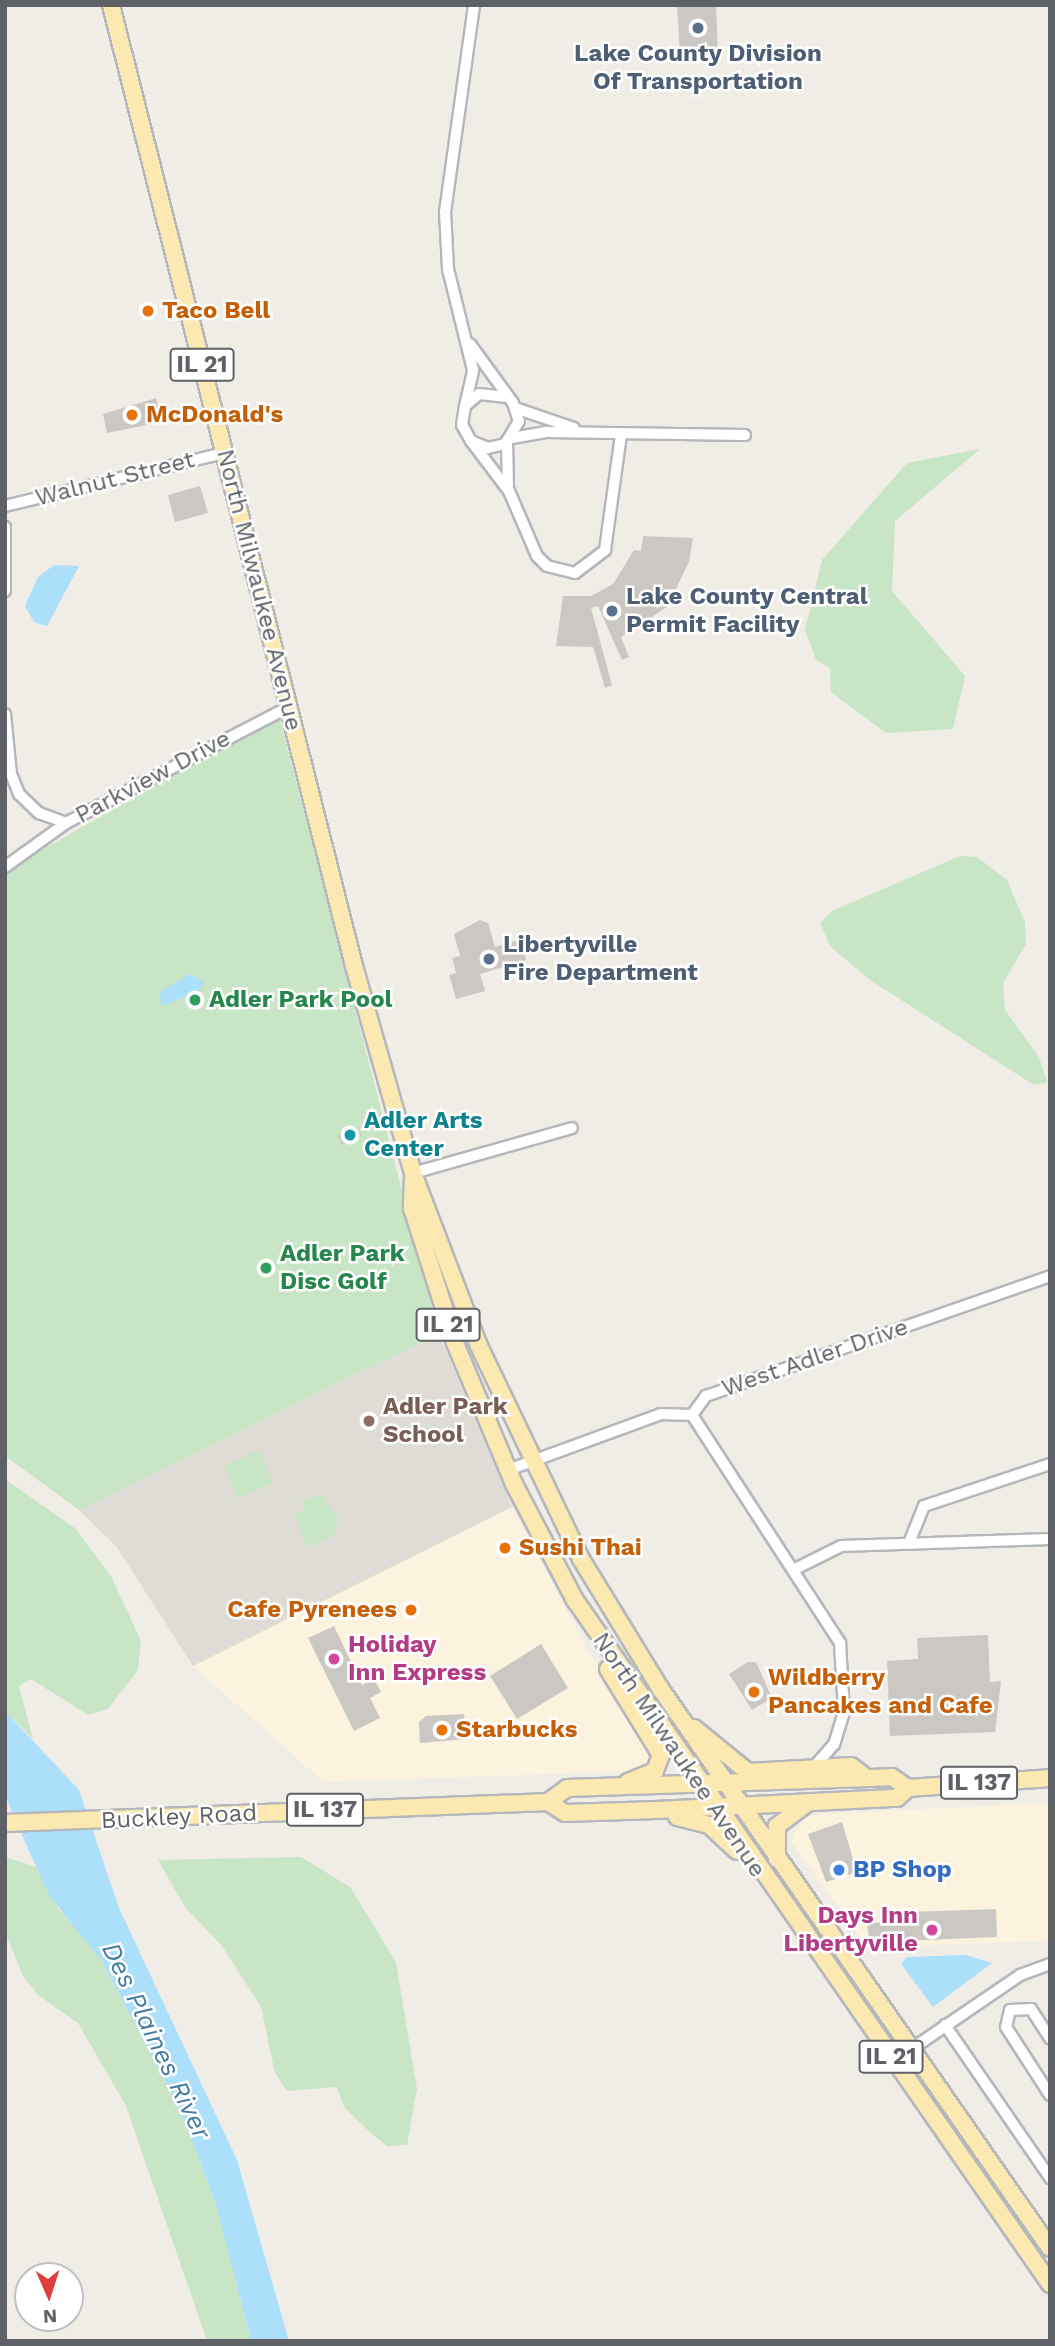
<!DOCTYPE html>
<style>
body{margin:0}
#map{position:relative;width:1055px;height:2346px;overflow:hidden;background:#f0ede7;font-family:"Work Sans",sans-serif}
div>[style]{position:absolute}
.commercial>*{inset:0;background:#fcf3df}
.education>*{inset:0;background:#dfdcd5}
.green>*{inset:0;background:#c8e5c5}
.water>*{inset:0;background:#acdffa}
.building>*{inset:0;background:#cbc8c4}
.roads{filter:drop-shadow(2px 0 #b4b7bb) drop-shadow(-2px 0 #b4b7bb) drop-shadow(0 2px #b4b7bb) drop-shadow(0 -2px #b4b7bb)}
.street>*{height:10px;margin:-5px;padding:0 5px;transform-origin:5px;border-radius:5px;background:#fff}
.primary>*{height:16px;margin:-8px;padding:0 8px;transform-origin:8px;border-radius:8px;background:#fbe9b1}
.dots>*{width:19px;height:19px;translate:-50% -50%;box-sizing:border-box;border:4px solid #fff;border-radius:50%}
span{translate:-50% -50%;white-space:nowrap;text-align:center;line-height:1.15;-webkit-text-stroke:5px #fff;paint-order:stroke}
.shield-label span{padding:2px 5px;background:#fff;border:2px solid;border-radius:5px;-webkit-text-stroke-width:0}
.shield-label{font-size:23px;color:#5e6266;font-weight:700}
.service-label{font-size:24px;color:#4e5e75;font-weight:700}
.left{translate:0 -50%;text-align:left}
.food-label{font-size:24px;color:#c56008;font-weight:700}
.right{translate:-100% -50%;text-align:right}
.street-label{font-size:24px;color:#5e6266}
.leisure-label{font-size:24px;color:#27864d;font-weight:700}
.culture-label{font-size:24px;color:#0d838f;font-weight:700}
.education-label{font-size:24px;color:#785e54;font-weight:700}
.hotel-label{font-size:24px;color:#b23c85;font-weight:700}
.shop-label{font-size:24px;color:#366cbe;font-weight:700}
.water-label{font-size:26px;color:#467ba4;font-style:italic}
.frame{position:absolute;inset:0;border:7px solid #5e6266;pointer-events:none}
.north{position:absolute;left:14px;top:2262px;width:70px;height:70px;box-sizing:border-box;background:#fff;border:2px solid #bfc0c2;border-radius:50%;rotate:177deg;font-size:19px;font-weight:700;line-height:28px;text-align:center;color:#5e6266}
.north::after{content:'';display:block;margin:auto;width:24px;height:32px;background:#e03d3d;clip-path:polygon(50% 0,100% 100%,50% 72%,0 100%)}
</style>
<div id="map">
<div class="commercial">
<div style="clip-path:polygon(512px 1507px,587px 1649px,651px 1746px,652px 1759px,639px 1771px,324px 1782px,193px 1666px)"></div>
<div style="clip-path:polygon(1050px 1803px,1050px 1941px,867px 1947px,791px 1841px,803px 1818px,820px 1814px)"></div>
</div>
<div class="education">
<div style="clip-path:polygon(439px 1334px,512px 1507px,193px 1666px,116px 1546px,79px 1510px)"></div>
</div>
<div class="green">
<div style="clip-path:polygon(980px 449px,895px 521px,892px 591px,965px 676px,953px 729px,886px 733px,831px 692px,830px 668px,816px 660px,805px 630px,822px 560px,907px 463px)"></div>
<div style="clip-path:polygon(279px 715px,439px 1334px,79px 1510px,5px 1456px,5px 871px)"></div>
<div style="clip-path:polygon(960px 856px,977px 857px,1007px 880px,1025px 922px,1026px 944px,1003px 983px,1005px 1010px,1039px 1057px,1047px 1082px,1034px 1085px,870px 980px,830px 946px,820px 923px,832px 911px)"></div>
<div style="clip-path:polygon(260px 1450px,273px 1483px,237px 1499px,224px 1466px)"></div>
<div style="clip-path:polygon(5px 1479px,76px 1529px,112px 1578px,141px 1641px,138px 1670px,108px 1709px,88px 1715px,31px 1679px,19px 1686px,33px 1739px,5px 1711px)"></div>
<div style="clip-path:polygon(321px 1494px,339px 1519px,333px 1536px,308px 1548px,294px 1515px,304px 1511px,301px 1501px)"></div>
<div style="clip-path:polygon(5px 1857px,39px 1868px,59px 1910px,74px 1919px,101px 1960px,181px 2112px,216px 2204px,251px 2341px,207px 2341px,126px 2106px,78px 2023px,38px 1995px,23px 1976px,5px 1932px)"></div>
<div style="clip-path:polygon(301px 1857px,350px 1887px,396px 1962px,417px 2089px,407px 2145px,387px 2146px,372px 2134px,344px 2107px,337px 2087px,287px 2091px,275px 2073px,261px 2007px,222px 1946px,185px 1907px,158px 1860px)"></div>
</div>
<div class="water">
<div style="clip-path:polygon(54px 565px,79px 566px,47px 626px,34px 622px,25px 606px,38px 577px)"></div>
<div style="clip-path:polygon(190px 974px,205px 982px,198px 991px,161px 1007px,160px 992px)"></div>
<div style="clip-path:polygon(5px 1711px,79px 1790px,119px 1908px,237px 2160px,289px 2341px,251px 2341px,216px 2204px,181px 2112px,101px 1960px,49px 1895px,25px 1842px,5px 1795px)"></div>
<div style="clip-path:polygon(966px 1955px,992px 1963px,933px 2007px,901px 1964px,907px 1957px)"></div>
</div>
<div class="building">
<div style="clip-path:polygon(677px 5px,716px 5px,718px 52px,680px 54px)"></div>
<div style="clip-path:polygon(156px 398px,162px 422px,107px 433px,103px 414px)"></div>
<div style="clip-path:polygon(200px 486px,208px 513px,175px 522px,168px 495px)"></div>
<div style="clip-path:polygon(643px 536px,693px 538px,689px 562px,667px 607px,621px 637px,629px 657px,622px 660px,598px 606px,591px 608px,612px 685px,605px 688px,593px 647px,556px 646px,563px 596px,591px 596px,613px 584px,634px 550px,641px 551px)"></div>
<div style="clip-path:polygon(480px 920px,488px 923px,495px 947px,522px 939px,526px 960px,480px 974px,485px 991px,456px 999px,449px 975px,456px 973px,452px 958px,460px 956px,454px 934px)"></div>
<div style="clip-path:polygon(357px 1126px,362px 1136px,342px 1145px,337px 1135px)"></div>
<div style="clip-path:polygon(334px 1626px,362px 1685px,374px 1679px,381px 1692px,370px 1698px,380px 1718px,354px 1731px,308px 1638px)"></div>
<div style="clip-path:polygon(988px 1635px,990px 1682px,1001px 1681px,995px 1732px,890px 1736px,887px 1661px,918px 1659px,917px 1638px)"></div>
<div style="clip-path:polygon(541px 1644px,568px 1688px,517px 1719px,490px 1676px)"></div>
<div style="clip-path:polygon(748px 1662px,756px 1662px,772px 1698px,752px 1710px,729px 1674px)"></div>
<div style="clip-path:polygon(464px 1714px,466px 1739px,420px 1743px,419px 1722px,426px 1716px)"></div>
<div style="clip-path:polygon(842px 1822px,857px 1872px,826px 1882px,808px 1834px)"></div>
<div style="clip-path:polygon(996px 1909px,997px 1937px,883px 1942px,883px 1936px,869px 1937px,867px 1924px,882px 1922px,881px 1913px)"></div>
</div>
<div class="roads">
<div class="street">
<div style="left:470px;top:344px;width:73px;rotate:53.9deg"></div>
<div style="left:513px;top:403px;width:19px;rotate:72deg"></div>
<div style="left:519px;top:421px;width:27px;rotate:121deg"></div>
<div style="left:505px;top:444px;width:17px;rotate:167deg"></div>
<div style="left:488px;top:448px;width:18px;rotate:-158deg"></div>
<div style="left:471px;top:441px;width:18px;rotate:-119deg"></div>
<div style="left:462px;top:425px;width:19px;rotate:-81deg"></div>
<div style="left:465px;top:406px;width:18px;rotate:-41deg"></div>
<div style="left:479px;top:394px;width:28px;rotate:6deg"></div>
<div style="left:465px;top:406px;width:37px;rotate:-77deg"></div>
<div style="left:473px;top:370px;width:104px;rotate:-103.9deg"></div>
<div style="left:448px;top:269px;width:57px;rotate:-93deg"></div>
<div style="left:445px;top:212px;width:209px;rotate:-82deg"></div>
<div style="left:515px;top:408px;width:62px;rotate:18.7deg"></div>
<div style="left:512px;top:438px;width:36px;rotate:-10deg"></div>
<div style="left:547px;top:432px;width:198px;rotate:0.9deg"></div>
<div style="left:471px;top:441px;width:63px;rotate:52.8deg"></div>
<div style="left:509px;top:491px;width:71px;rotate:66.7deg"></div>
<div style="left:537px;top:556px;width:14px;rotate:45deg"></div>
<div style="left:547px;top:566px;width:29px;rotate:14deg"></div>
<div style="left:575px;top:573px;width:38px;rotate:-37deg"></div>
<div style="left:605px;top:550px;width:117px;rotate:-82.1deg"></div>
<div style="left:507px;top:442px;width:43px;rotate:88.7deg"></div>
<div style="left:5px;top:506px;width:225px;rotate:-13.6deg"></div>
<div style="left:5px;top:527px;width:64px;rotate:90deg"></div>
<div style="left:5px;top:714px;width:60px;rotate:84.3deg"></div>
<div style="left:11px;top:774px;width:22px;rotate:68deg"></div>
<div style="left:19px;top:794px;width:28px;rotate:44deg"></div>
<div style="left:39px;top:813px;width:29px;rotate:20deg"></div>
<div style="left:66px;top:823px;width:251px;rotate:-27.5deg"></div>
<div style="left:5px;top:867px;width:75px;rotate:-35.8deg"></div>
<div style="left:413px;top:1173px;width:165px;rotate:-15.8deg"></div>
<div style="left:692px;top:1415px;width:272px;rotate:57deg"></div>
<div style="left:840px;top:1643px;width:69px;rotate:86.7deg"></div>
<div style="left:844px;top:1712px;width:34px;rotate:107deg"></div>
<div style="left:834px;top:1744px;width:32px;rotate:131deg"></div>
<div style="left:508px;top:1470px;width:163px;rotate:-20.1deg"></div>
<div style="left:661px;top:1414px;width:31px;rotate:2deg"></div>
<div style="left:692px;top:1415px;width:24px;rotate:-54deg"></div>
<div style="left:706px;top:1396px;width:364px;rotate:-19.2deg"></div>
<div style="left:909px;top:1543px;width:40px;rotate:-68deg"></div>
<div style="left:924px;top:1506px;width:133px;rotate:-18.4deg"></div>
<div style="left:795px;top:1569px;width:51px;rotate:-26.6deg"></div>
<div style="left:841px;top:1546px;width:209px;rotate:-1.9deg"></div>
<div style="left:1010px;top:2010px;width:17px;rotate:103deg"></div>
<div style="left:1006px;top:2027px;width:81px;rotate:57.1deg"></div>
<div style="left:1010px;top:2010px;width:21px;rotate:-3deg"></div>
<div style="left:1031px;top:2009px;width:35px;rotate:57deg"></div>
<div style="left:945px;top:2025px;width:186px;rotate:55.5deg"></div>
<div style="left:894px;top:2061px;width:153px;rotate:-34.3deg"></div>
<div style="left:1020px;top:1975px;width:32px;rotate:-20deg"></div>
</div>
<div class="primary">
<div style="left:111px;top:5px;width:991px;rotate:75.81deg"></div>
<div style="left:354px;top:966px;width:215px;rotate:74.1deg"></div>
<div style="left:413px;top:1173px;width:185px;rotate:69.1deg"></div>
<div style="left:479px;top:1346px;width:236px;rotate:64.4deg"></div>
<div style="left:581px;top:1559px;width:151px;rotate:58.5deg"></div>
<div style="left:660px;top:1688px;width:682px;rotate:55.15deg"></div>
<div style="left:413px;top:1174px;width:34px;rotate:92deg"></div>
<div style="left:412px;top:1208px;width:142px;rotate:72.3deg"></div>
<div style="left:455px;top:1343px;width:153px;rotate:67.3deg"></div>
<div style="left:514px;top:1484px;width:131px;rotate:62.3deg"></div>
<div style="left:575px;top:1600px;width:833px;rotate:55.22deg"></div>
<div style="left:608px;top:1669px;width:101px;rotate:58.4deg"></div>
<div style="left:661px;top:1755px;width:17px;rotate:111deg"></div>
<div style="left:655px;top:1771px;width:29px;rotate:158deg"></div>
<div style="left:694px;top:1728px;width:70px;rotate:39.2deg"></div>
<div style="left:748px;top:1772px;width:103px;rotate:-3.3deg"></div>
<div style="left:851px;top:1766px;width:20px;rotate:37deg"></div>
<div style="left:548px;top:1802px;width:20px;rotate:33deg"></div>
<div style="left:565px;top:1813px;width:91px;rotate:-1.9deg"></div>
<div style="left:656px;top:1810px;width:241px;rotate:-2.9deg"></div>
<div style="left:897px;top:1798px;width:15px;rotate:-42deg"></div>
<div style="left:908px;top:1788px;width:142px;rotate:-4deg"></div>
<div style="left:677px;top:1817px;width:33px;rotate:14deg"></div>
<div style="left:709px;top:1825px;width:38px;rotate:43deg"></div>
<div style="left:5px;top:1823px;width:543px;rotate:-2.21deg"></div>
<div style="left:548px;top:1802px;width:24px;rotate:-36deg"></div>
<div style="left:567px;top:1788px;width:325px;rotate:-1.9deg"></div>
<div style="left:892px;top:1777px;width:19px;rotate:35deg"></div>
<div style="left:777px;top:1859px;width:33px;rotate:-90deg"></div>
<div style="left:777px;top:1826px;width:39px;rotate:-37deg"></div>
</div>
</div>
<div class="dots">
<div style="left:698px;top:28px;background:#5c6f8a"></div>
<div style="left:148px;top:311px;background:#e8710a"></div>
<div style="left:132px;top:415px;background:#e8710a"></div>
<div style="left:612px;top:611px;background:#5c6f8a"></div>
<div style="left:489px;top:959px;background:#5c6f8a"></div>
<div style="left:195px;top:1000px;background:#2e9e5b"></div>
<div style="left:350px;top:1135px;background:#0f9aa8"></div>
<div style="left:266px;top:1268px;background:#2e9e5b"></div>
<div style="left:369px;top:1421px;background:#8d6e63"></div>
<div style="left:505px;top:1548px;background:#e8710a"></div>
<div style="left:411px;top:1610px;background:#e8710a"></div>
<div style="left:334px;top:1659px;background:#d1479c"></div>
<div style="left:754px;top:1692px;background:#e8710a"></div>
<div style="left:442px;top:1730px;background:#e8710a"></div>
<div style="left:839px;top:1870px;background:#3f7fe0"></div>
<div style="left:932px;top:1930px;background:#d1479c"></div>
</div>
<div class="shield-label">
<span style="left:202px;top:365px">IL 21</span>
<span style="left:448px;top:1325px">IL 21</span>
<span style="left:979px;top:1783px">IL 137</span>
<span style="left:325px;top:1810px">IL 137</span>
<span style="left:891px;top:2057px">IL 21</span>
</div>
<div class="service-label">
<span style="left:698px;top:68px">Lake County Division<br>Of Transportation</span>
<span class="left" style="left:626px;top:611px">Lake County Central<br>Permit Facility</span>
<span class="left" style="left:503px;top:959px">Libertyville<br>Fire Department</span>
</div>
<div class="food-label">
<span class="left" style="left:162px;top:311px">Taco Bell</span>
<span class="left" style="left:146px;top:415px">McDonald's</span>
<span class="left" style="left:519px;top:1548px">Sushi Thai</span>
<span class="right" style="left:397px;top:1610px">Cafe Pyrenees</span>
<span class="left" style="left:768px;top:1692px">Wildberry<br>Pancakes and Cafe</span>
<span class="left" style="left:456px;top:1730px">Starbucks</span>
</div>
<div class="street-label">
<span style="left:115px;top:479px;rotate:-14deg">Walnut Street</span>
<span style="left:259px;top:590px;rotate:76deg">North Milwaukee Avenue</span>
<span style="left:153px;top:777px;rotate:-28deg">Parkview Drive</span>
<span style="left:815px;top:1358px;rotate:-19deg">West Adler Drive</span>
<span style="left:679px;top:1755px;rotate:56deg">North Milwaukee Avenue</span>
<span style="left:179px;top:1817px;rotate:-3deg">Buckley Road</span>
</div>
<div class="leisure-label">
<span class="left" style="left:209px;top:1000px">Adler Park Pool</span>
<span class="left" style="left:280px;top:1268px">Adler Park<br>Disc Golf</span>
</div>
<div class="culture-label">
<span class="left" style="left:364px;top:1135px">Adler Arts<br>Center</span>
</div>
<div class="education-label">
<span class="left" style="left:383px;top:1421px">Adler Park<br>School</span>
</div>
<div class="hotel-label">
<span class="left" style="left:348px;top:1659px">Holiday<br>Inn Express</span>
<span class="right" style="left:918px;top:1930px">Days Inn<br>Libertyville</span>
</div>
<div class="shop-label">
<span class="left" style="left:853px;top:1870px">BP Shop</span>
</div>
<div class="water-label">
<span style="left:156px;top:2041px;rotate:64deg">Des Plaines River</span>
</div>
<div class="frame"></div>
<div class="north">N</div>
</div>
